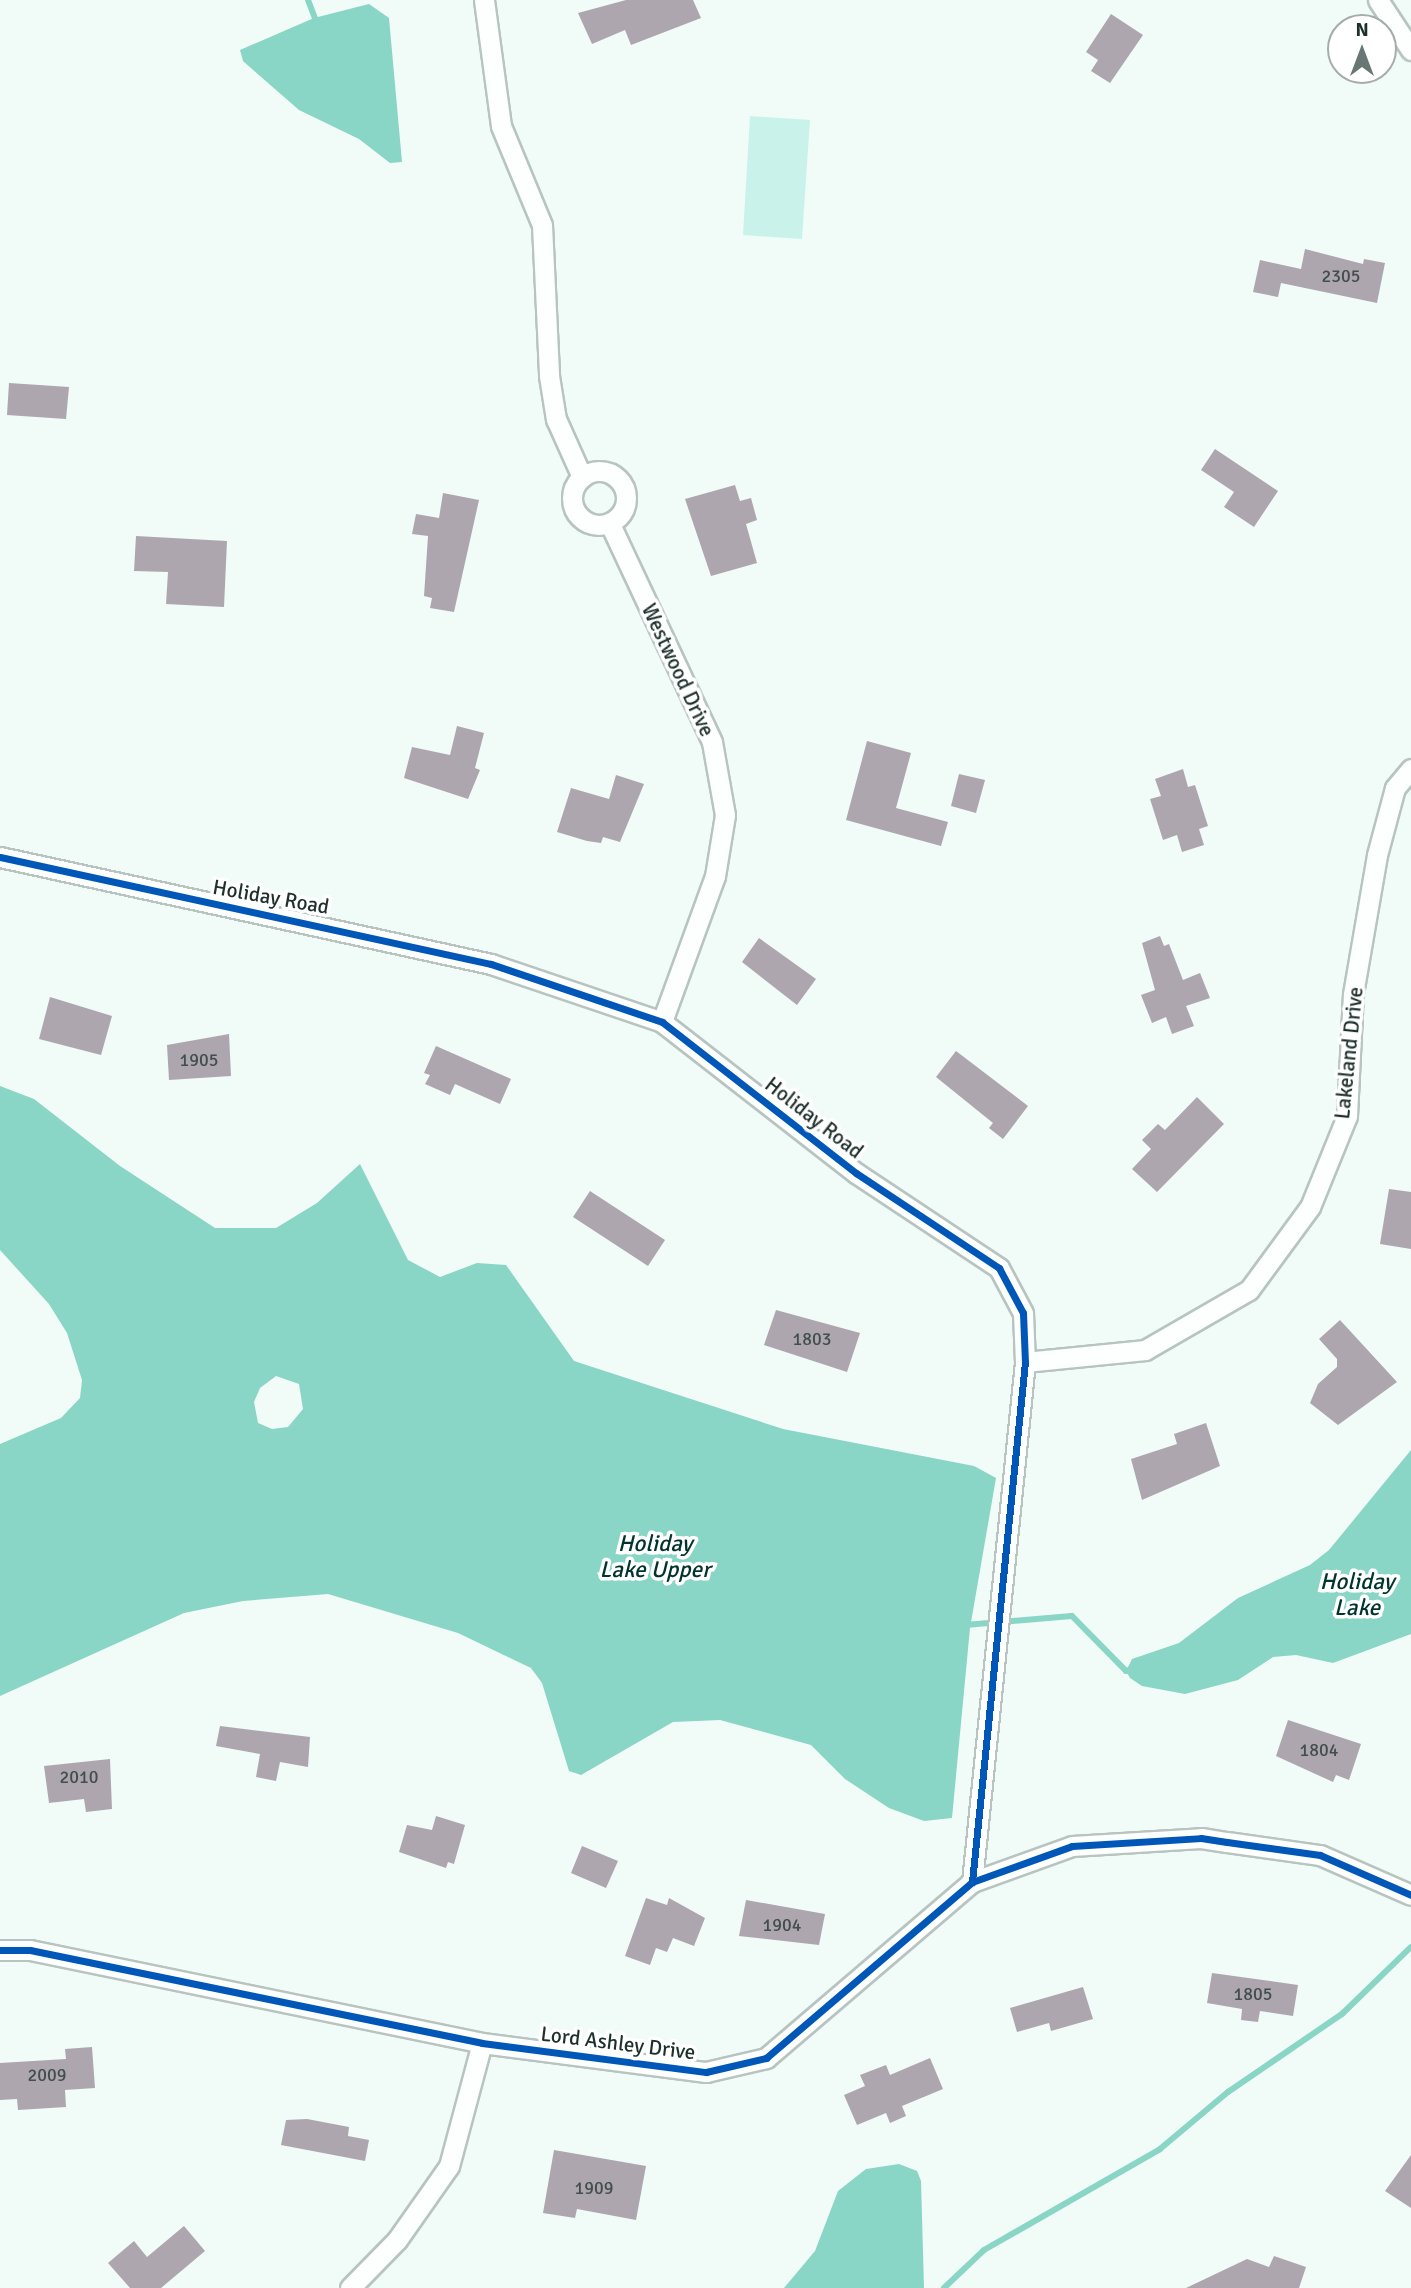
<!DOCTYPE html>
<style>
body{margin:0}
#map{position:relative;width:1411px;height:2288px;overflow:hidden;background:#f1fbf8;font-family:Signika,sans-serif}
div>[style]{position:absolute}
.green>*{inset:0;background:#c9f3ea}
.water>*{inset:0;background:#89d5c6}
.stream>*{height:6px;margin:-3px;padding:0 3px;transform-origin:3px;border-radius:3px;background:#89d5c6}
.building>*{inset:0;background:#ada6ae}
.roads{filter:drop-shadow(2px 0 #b7c4c0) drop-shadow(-2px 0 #b7c4c0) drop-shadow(0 2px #b7c4c0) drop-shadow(0 -2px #b7c4c0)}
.street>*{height:19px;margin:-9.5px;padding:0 9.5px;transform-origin:9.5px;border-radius:9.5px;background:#fdfefe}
.street>.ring{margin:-9.5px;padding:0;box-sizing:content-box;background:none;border:19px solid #fdfefe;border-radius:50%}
.cycleway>*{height:7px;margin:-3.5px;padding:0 3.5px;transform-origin:3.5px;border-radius:3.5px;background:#0057b8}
span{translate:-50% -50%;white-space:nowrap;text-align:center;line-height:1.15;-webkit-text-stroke:7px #fff;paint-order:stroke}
.number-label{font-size:18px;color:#424e4c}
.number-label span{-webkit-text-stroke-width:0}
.street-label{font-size:21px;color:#1e302c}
.water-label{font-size:23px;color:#01342c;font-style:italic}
.north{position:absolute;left:1327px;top:14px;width:70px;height:70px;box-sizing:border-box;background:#fff;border:2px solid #a5acab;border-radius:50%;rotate:0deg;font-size:19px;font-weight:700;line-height:28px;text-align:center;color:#1e302c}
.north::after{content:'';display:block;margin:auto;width:24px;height:32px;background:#687773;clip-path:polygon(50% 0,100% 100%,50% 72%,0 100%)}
</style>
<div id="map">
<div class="green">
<div style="clip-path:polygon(750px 116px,810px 120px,802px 239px,743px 235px)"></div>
</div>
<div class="water">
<div style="clip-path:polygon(369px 4px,389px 18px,402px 162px,390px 163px,359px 139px,299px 110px,243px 61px,240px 50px,314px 18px)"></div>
<div style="clip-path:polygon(evenodd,0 1086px,34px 1099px,120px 1166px,215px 1228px,276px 1228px,317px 1203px,360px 1164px,408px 1260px,440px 1277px,477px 1263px,506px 1265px,574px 1361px,783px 1429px,974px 1466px,996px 1478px,970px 1628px,952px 1818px,924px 1821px,889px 1808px,845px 1779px,811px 1745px,720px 1720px,673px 1722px,581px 1775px,569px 1771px,542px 1683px,531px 1668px,458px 1633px,328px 1594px,243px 1601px,184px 1613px,0 1696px,0 1444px,61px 1418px,80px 1398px,82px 1380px,67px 1333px,49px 1304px,0 1250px,0 1086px,276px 1376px,299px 1384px,303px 1409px,288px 1427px,272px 1429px,258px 1423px,254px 1402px,260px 1388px,276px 1376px)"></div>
<div style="clip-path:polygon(1411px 1450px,1411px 1634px,1333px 1663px,1296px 1655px,1273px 1657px,1238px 1680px,1185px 1694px,1142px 1686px,1130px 1678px,1126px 1671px,1132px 1659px,1179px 1643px,1238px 1598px,1310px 1565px,1329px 1550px)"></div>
<div style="clip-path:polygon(899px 2164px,917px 2171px,921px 2181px,924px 2288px,784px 2288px,815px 2251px,838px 2191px,866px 2169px)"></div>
</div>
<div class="stream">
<div style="left:308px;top:0;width:28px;rotate:69deg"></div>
<div style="left:965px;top:1625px;width:107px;rotate:-4.8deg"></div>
<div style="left:1072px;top:1616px;width:77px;rotate:45.5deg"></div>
<div style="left:1126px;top:1671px;width:7px;rotate:-16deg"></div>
<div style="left:944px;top:2288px;width:55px;rotate:-43.5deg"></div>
<div style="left:984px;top:2250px;width:203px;rotate:-29.8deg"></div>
<div style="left:1160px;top:2149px;width:89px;rotate:-40deg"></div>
<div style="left:1228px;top:2092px;width:138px;rotate:-34.4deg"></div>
<div style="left:1342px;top:2014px;width:96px;rotate:-44.2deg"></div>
</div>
<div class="building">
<div style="clip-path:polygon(626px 0,693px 0,701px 18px,631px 45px,625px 30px,592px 44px,578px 13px)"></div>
<div style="clip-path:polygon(1111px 14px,1143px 35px,1110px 83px,1091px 71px,1098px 60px,1086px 52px)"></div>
<div style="clip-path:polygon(1305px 249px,1363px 264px,1364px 259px,1385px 263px,1377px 303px,1281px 283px,1278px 297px,1253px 292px,1260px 260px,1301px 269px)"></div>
<div style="clip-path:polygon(9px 383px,69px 387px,66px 419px,7px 415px)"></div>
<div style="clip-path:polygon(1215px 449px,1278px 491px,1254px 527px,1224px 507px,1234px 492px,1201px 470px)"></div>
<div style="clip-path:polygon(735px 485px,740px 501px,751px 498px,757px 520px,746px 524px,757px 563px,711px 576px,685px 499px)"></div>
<div style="clip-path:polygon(443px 493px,479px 500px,454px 612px,430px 608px,432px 598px,424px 596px,428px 536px,412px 534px,416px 514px,439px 518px)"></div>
<div style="clip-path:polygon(136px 536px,227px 541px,224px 607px,166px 604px,168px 572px,134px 571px)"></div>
<div style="clip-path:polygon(457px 726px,484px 733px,475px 768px,480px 770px,468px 799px,404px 778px,412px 747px,450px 755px)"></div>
<div style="clip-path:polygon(867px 741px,911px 753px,896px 808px,948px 822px,941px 846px,846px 820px)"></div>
<div style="clip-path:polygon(1183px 769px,1188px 787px,1195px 785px,1208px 826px,1199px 829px,1204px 845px,1182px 852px,1177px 835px,1163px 840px,1150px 799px,1161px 796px,1155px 779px)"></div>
<div style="clip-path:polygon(959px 774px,985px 780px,976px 813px,951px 806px)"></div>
<div style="clip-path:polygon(616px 775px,644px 784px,620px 842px,603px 837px,601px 843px,587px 841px,557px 832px,571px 788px,609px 799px)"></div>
<div style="clip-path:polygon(1160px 936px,1164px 946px,1169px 944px,1183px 980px,1200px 973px,1210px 998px,1186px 1006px,1194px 1026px,1172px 1034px,1166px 1017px,1152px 1023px,1141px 995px,1155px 990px,1142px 943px)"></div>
<div style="clip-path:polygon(759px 938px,816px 979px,797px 1005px,742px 962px)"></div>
<div style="clip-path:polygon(50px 997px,112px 1016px,101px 1055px,39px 1039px)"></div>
<div style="clip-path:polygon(229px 1034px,231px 1076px,169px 1080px,167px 1045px)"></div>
<div style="clip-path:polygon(436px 1046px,511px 1079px,500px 1104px,455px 1084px,450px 1095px,425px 1084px,430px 1075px,424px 1073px)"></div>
<div style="clip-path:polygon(956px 1051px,1028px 1106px,1003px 1139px,989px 1128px,993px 1123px,936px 1077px)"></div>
<div style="clip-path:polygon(1197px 1097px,1224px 1124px,1157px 1192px,1132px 1169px,1151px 1149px,1142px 1140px,1158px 1124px,1165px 1130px)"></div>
<div style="clip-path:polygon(1389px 1189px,1411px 1192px,1411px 1249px,1380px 1244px)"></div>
<div style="clip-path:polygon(590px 1191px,665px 1240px,648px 1266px,573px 1217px)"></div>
<div style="clip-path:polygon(776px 1310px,860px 1333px,847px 1372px,764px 1345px)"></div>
<div style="clip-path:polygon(1340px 1320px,1397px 1382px,1338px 1425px,1310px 1403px,1318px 1384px,1337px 1367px,1337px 1359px,1319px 1339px)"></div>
<div style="clip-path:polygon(1206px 1423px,1220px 1466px,1142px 1500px,1131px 1459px,1177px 1444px,1174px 1434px)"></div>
<div style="clip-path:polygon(1288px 1720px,1361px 1744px,1349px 1780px,1336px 1775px,1333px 1782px,1276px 1756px)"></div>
<div style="clip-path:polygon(220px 1726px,310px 1737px,308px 1767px,280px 1762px,276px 1781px,256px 1777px,260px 1754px,216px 1746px)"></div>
<div style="clip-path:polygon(110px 1759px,112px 1809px,86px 1812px,84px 1799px,49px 1803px,44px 1766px)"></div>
<div style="clip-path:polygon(436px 1816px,465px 1825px,454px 1864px,448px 1862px,446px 1868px,399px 1852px,407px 1825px,432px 1830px)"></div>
<div style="clip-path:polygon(582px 1846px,618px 1861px,606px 1888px,571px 1873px)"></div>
<div style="clip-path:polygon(646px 1898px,667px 1905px,669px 1898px,705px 1918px,694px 1946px,673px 1938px,667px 1952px,656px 1948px,650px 1965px,625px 1956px)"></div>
<div style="clip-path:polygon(746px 1900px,825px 1914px,819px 1945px,739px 1936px)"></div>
<div style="clip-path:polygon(1212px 1973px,1298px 1985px,1293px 2016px,1260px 2011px,1258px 2022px,1241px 2020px,1242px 2009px,1207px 2003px)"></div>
<div style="clip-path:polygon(1083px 1987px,1093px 2019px,1051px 2031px,1049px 2023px,1017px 2032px,1010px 2008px)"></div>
<div style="clip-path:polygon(92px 2047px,95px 2088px,65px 2090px,66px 2107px,18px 2110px,17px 2099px,0 2100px,0 2063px,66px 2059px,65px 2049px)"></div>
<div style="clip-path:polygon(930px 2058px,943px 2089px,902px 2106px,906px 2116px,890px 2123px,886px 2113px,857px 2125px,844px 2095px,865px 2086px,860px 2075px,886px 2065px,890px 2075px)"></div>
<div style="clip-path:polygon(307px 2119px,349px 2127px,348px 2136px,369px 2140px,365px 2161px,281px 2145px,286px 2120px)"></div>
<div style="clip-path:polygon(554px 2150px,646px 2166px,636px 2220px,577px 2209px,575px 2218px,543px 2213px)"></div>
<div style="clip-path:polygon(1411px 2155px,1411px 2208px,1385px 2191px)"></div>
<div style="clip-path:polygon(184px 2226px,205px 2251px,161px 2288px,130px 2288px,108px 2263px,134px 2241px,147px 2257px)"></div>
<div style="clip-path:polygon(1274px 2256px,1306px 2267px,1299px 2288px,1186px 2288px,1247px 2259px,1269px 2267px)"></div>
</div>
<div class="roads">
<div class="street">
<div style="left:484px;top:0;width:127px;rotate:82.3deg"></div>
<div style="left:501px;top:126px;width:107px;rotate:67.5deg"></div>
<div style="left:542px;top:225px;width:151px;rotate:87.3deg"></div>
<div style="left:549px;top:376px;width:44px;rotate:80.8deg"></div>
<div style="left:556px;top:419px;width:64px;rotate:65.9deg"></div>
<div style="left:1378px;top:0;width:60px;rotate:56.6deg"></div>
<div class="ring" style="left:572px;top:471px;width:35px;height:35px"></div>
<div style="left:610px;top:524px;width:241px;rotate:64.9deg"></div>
<div style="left:712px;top:742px;width:74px;rotate:79.9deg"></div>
<div style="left:725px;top:815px;width:62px;rotate:99.3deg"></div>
<div style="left:715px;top:876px;width:155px;rotate:110deg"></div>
<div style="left:0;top:857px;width:503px;rotate:12.29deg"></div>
<div style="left:491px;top:964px;width:181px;rotate:18.7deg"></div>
<div style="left:662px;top:1022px;width:246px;rotate:37.9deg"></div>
<div style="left:856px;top:1173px;width:172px;rotate:33.6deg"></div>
<div style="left:999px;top:1268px;width:51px;rotate:61.9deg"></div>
<div style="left:1023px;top:1313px;width:49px;rotate:87.7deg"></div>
<div style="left:1025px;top:1362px;width:523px;rotate:95.82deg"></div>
<div style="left:1025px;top:1362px;width:121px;rotate:-5.7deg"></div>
<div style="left:1145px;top:1350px;width:120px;rotate:-30deg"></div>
<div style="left:1249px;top:1290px;width:103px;rotate:-53.7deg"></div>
<div style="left:1310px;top:1207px;width:98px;rotate:-67.9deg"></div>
<div style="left:1347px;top:1116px;width:122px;rotate:-87.2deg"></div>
<div style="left:1353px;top:994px;width:141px;rotate:-80.2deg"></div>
<div style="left:1377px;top:855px;width:69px;rotate:-75deg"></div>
<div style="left:1395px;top:788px;width:25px;rotate:-50deg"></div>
<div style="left:0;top:1950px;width:30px"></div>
<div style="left:30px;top:1950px;width:461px;rotate:11.6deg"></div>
<div style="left:482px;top:2043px;width:226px;rotate:7.4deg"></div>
<div style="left:706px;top:2072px;width:62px;rotate:-13.1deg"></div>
<div style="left:766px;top:2058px;width:271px;rotate:-40.5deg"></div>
<div style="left:972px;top:1882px;width:106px;rotate:-19.8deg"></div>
<div style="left:1072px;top:1846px;width:129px;rotate:-3.5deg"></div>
<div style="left:1201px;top:1838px;width:26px;rotate:9deg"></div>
<div style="left:1227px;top:1842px;width:94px;rotate:8deg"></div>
<div style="left:1320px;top:1855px;width:99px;rotate:23.7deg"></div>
<div style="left:350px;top:2288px;width:67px;rotate:-45.6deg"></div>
<div style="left:397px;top:2240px;width:90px;rotate:-54.9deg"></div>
<div style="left:449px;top:2166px;width:127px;rotate:-75deg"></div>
</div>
</div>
<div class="cycleway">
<div style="left:0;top:857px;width:503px;rotate:12.29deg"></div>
<div style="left:491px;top:964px;width:181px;rotate:18.7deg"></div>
<div style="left:662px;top:1022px;width:246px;rotate:37.9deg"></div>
<div style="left:856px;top:1173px;width:172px;rotate:33.6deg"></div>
<div style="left:999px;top:1268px;width:51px;rotate:61.9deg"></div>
<div style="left:1023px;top:1313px;width:49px;rotate:87.7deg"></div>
<div style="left:1025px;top:1362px;width:523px;rotate:95.82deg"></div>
<div style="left:0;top:1950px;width:30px"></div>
<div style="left:30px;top:1950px;width:461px;rotate:11.6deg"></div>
<div style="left:482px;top:2043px;width:226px;rotate:7.4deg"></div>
<div style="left:706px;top:2072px;width:62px;rotate:-13.1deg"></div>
<div style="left:766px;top:2058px;width:271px;rotate:-40.5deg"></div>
<div style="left:972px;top:1882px;width:106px;rotate:-19.8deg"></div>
<div style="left:1072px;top:1846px;width:129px;rotate:-3.5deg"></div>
<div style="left:1201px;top:1838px;width:26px;rotate:9deg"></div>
<div style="left:1227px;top:1842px;width:94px;rotate:8deg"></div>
<div style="left:1320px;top:1855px;width:99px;rotate:23.7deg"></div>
</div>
<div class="number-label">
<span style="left:1341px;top:276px">2305</span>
<span style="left:199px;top:1060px">1905</span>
<span style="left:812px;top:1339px">1803</span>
<span style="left:1319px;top:1750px">1804</span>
<span style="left:79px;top:1777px">2010</span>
<span style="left:782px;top:1925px">1904</span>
<span style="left:1253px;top:1994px">1805</span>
<span style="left:47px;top:2075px">2009</span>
<span style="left:594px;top:2188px">1909</span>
</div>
<div class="street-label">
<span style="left:678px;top:670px;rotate:65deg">Westwood Drive</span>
<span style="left:271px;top:897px;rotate:10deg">Holiday Road</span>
<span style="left:1349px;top:1053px;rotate:-84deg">Lakeland Drive</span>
<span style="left:814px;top:1118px;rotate:38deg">Holiday Road</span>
<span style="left:618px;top:2043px;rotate:7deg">Lord Ashley Drive</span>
</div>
<div class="water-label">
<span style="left:655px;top:1557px">Holiday<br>Lake Upper</span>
<span style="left:1357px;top:1595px">Holiday<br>Lake</span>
</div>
<div class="north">N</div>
</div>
